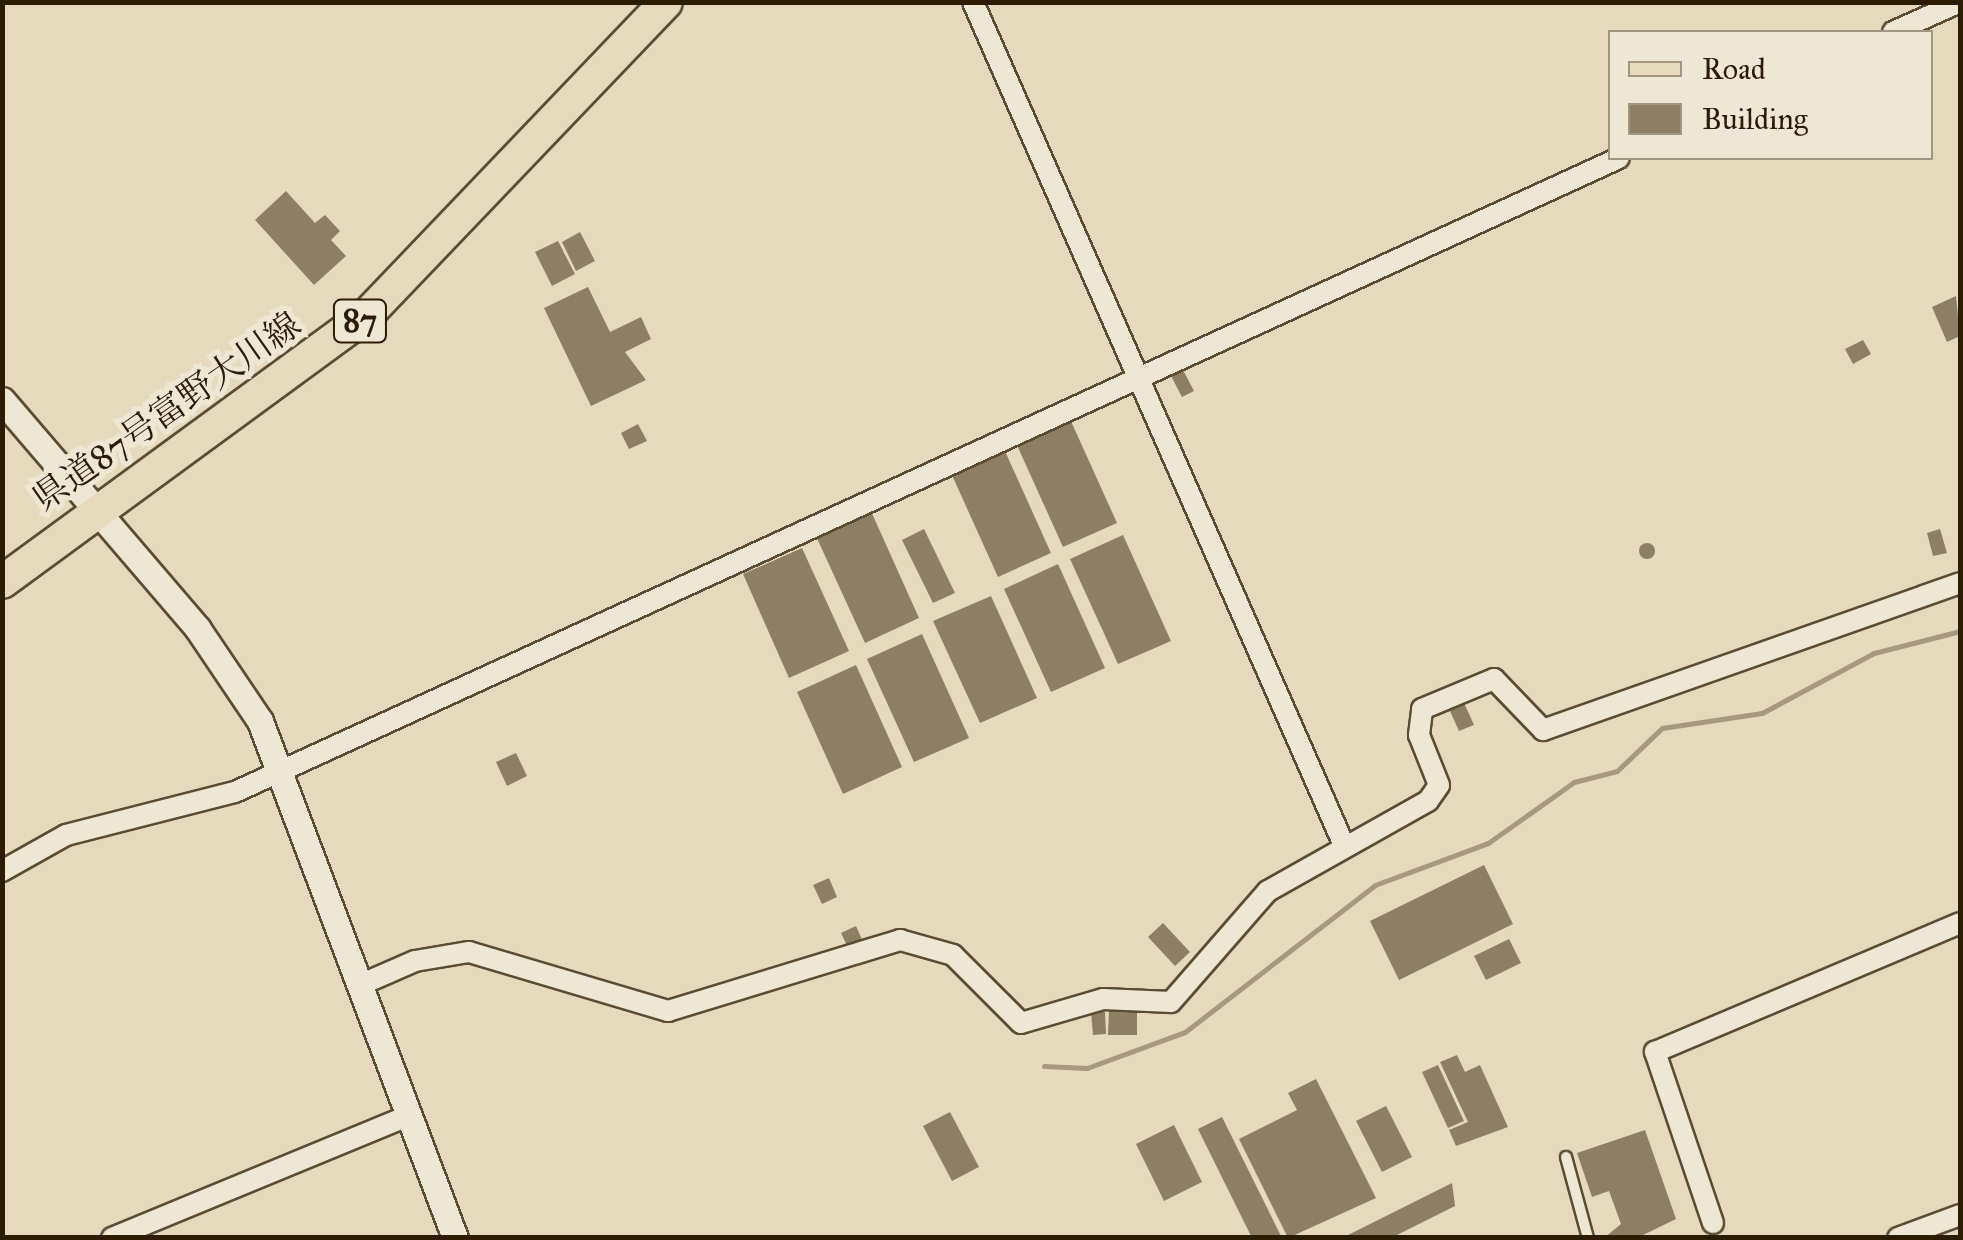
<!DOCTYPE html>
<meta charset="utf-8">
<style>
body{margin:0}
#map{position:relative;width:1963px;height:1240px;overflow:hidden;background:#e5dabe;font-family:"IM FELL Great Primer","Noto Serif JP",serif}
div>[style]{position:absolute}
.stream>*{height:5px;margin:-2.5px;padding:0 2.5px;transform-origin:2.5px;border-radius:2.5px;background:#a6997f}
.building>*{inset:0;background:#8c7f66}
.round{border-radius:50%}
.roads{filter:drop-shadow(2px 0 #5a4c34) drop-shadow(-2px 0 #5a4c34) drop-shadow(0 2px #5a4c34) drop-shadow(0 -2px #5a4c34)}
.service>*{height:10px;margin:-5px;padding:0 5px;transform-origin:5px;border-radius:5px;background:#eee7d5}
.minor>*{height:20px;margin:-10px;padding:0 10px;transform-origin:10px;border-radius:10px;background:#eee7d5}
.tertiary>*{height:25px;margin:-12.5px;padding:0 12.5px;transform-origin:12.5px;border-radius:12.5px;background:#eee7d5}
.primary>*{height:32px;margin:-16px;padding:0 16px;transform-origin:16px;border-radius:16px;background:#e5dabe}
span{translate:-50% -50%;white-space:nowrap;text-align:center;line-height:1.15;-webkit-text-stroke:10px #eee7d5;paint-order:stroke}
.shield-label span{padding:2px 8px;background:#eee7d5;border:2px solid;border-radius:8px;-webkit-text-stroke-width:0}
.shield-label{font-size:32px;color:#2c1c06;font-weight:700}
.street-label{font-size:35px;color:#2c1c06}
.frame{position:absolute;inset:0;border:5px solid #2c1c06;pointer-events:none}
.legend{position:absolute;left:1608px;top:30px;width:325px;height:130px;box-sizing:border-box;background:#eee7d5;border:2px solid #a09682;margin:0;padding:12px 18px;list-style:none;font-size:30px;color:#2c1c06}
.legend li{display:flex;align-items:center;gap:20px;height:50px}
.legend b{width:50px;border:2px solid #a09682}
</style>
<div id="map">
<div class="stream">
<div style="left:1044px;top:1066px;width:43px;rotate:2.7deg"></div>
<div style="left:1087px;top:1068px;width:104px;rotate:-20.2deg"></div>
<div style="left:1185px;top:1032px;width:240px;rotate:-37.7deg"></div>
<div style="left:1375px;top:885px;width:121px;rotate:-20.4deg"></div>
<div style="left:1488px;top:843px;width:105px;rotate:-35.3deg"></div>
<div style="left:1574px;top:782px;width:44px;rotate:-14.3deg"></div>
<div style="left:1617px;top:771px;width:62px;rotate:-43.7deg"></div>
<div style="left:1662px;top:728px;width:101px;rotate:-8.5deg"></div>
<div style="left:1762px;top:713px;width:127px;rotate:-28.2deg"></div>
<div style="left:1874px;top:653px;width:89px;rotate:-14.3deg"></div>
</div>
<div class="building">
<div style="clip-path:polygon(286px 191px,315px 223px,325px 215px,340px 231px,331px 240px,346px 256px,314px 285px,255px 220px)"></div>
<div style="clip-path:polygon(580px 232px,595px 261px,576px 271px,562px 242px)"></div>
<div style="clip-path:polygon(558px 241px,575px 274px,552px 286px,535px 252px)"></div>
<div style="clip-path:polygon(588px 287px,610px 332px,641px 317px,651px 339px,625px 352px,646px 380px,591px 406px,544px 308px)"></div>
<div style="clip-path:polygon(1956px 296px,1960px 336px,1947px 342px,1932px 307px)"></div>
<div style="clip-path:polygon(1863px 340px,1871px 354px,1853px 364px,1845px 349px)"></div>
<div style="clip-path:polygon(1183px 370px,1194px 391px,1182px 397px,1171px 376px)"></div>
<div style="clip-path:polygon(1070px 419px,1117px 523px,1063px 547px,1016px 443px)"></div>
<div style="clip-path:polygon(638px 424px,647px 441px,629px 449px,621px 433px)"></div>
<div style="clip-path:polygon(1004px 449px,1051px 553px,998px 577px,951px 473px)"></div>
<div style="clip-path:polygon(870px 509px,919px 618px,865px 643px,815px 534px)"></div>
<div style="clip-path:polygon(924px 529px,955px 593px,933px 603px,902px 540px)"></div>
<div style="clip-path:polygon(1940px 529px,1947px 553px,1933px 556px,1927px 533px)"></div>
<div style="clip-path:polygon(1123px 535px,1171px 641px,1118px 664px,1070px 559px)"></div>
<div class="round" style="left:1639px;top:543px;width:16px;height:16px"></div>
<div style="clip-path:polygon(802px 548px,849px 651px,789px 678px,743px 574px)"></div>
<div style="clip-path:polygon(1058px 564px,1105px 668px,1051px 692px,1004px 589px)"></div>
<div style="clip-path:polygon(991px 596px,1037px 698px,980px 723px,933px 621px)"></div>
<div style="clip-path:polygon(922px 634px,969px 738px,914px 762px,867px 659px)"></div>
<div style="clip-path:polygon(856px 665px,902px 767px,843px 794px,797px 692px)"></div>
<div style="clip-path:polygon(1460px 694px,1474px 725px,1459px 731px,1450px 711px,1438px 716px,1433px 705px)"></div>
<div style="clip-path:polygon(516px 753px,527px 776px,507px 786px,496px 762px)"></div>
<div style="clip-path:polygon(1484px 865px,1513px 924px,1399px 980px,1370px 921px)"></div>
<div style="clip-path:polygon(829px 878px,837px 897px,822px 904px,813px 885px)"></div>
<div style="clip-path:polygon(1163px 923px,1190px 952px,1175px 966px,1148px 937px)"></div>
<div style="clip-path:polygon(856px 926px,864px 944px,849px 950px,841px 933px)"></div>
<div style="clip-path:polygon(1509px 939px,1521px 963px,1486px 980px,1474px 956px)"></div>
<div style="clip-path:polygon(1109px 1010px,1137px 1010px,1137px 1035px,1108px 1035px)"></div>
<div style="clip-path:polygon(1091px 1012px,1105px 1012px,1106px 1034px,1093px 1035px)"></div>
<div style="clip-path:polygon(1457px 1055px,1465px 1072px,1480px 1065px,1508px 1127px,1456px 1146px,1449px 1130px,1468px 1122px,1440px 1062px)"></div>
<div style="clip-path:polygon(1438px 1065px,1464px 1121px,1448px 1128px,1422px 1072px)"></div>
<div style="clip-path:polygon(1316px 1079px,1376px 1198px,1288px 1238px,1239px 1139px,1297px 1110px,1288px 1093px)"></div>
<div style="clip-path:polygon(1386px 1106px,1412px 1157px,1382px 1172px,1356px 1121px)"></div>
<div style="clip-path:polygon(950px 1112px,979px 1167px,952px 1181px,923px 1126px)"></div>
<div style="clip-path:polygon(1222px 1117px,1282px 1238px,1252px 1238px,1198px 1129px)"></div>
<div style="clip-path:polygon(1174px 1125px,1202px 1182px,1164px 1201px,1136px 1144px)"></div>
<div style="clip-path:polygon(1645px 1130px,1676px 1219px,1637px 1238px,1604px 1238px,1621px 1224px,1609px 1191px,1592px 1197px,1577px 1153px)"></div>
<div style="clip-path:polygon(1452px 1183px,1455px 1206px,1391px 1238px,1342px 1238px)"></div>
</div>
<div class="roads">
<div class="service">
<div style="left:1566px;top:1157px;width:84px;rotate:74.8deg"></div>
</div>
<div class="minor">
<div style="left:973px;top:2px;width:921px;rotate:66.25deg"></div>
<div style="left:1893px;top:32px;width:73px;rotate:-24.1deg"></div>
<div style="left:2px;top:871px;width:73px;rotate:-29.4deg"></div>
<div style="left:66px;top:835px;width:174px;rotate:-14.3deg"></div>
<div style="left:235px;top:792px;width:1522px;rotate:-24.61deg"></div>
<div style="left:360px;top:985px;width:60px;rotate:-23.6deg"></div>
<div style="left:415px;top:961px;width:55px;rotate:-9.5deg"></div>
<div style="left:469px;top:952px;width:208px;rotate:16.5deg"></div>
<div style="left:668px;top:1011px;width:243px;rotate:-17deg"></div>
<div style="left:900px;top:940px;width:55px;rotate:15.8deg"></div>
<div style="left:953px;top:955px;width:96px;rotate:45deg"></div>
<div style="left:1021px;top:1023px;width:85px;rotate:-16.3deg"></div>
<div style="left:1103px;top:999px;width:68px;rotate:2.5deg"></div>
<div style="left:1171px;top:1002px;width:147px;rotate:-48.9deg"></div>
<div style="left:1268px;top:891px;width:184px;rotate:-29.4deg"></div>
<div style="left:1428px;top:801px;width:19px;rotate:-55deg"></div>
<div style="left:1439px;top:785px;width:54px;rotate:-111.8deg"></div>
<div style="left:1419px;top:735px;width:26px;rotate:-83deg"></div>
<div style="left:1422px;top:709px;width:78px;rotate:-22.6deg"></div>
<div style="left:1494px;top:679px;width:71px;rotate:46.1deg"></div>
<div style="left:1543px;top:730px;width:442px;rotate:-19.4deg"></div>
<div style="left:1713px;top:1223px;width:181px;rotate:-108.7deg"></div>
<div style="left:1655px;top:1052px;width:331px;rotate:-22.9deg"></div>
<div style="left:112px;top:1238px;width:323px;rotate:-22.4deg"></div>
<div style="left:1898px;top:1238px;width:66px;rotate:-20.4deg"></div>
</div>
<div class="tertiary">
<div style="left:2px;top:400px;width:301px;rotate:49.4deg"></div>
<div style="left:198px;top:629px;width:111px;rotate:56deg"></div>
<div style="left:260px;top:721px;width:553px;rotate:69.33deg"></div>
</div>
<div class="primary">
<div style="left:2px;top:582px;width:454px;rotate:-36.2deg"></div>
<div style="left:368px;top:314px;width:431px;rotate:-46.3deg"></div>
</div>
</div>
<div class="shield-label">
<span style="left:360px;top:321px">87</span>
</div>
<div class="street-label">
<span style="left:167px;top:412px;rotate:-35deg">県道87号富野大川線</span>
</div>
<div class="frame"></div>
<ul class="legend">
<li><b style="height:12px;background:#e5dabe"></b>Road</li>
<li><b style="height:28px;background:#8c7f66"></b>Building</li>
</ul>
</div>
